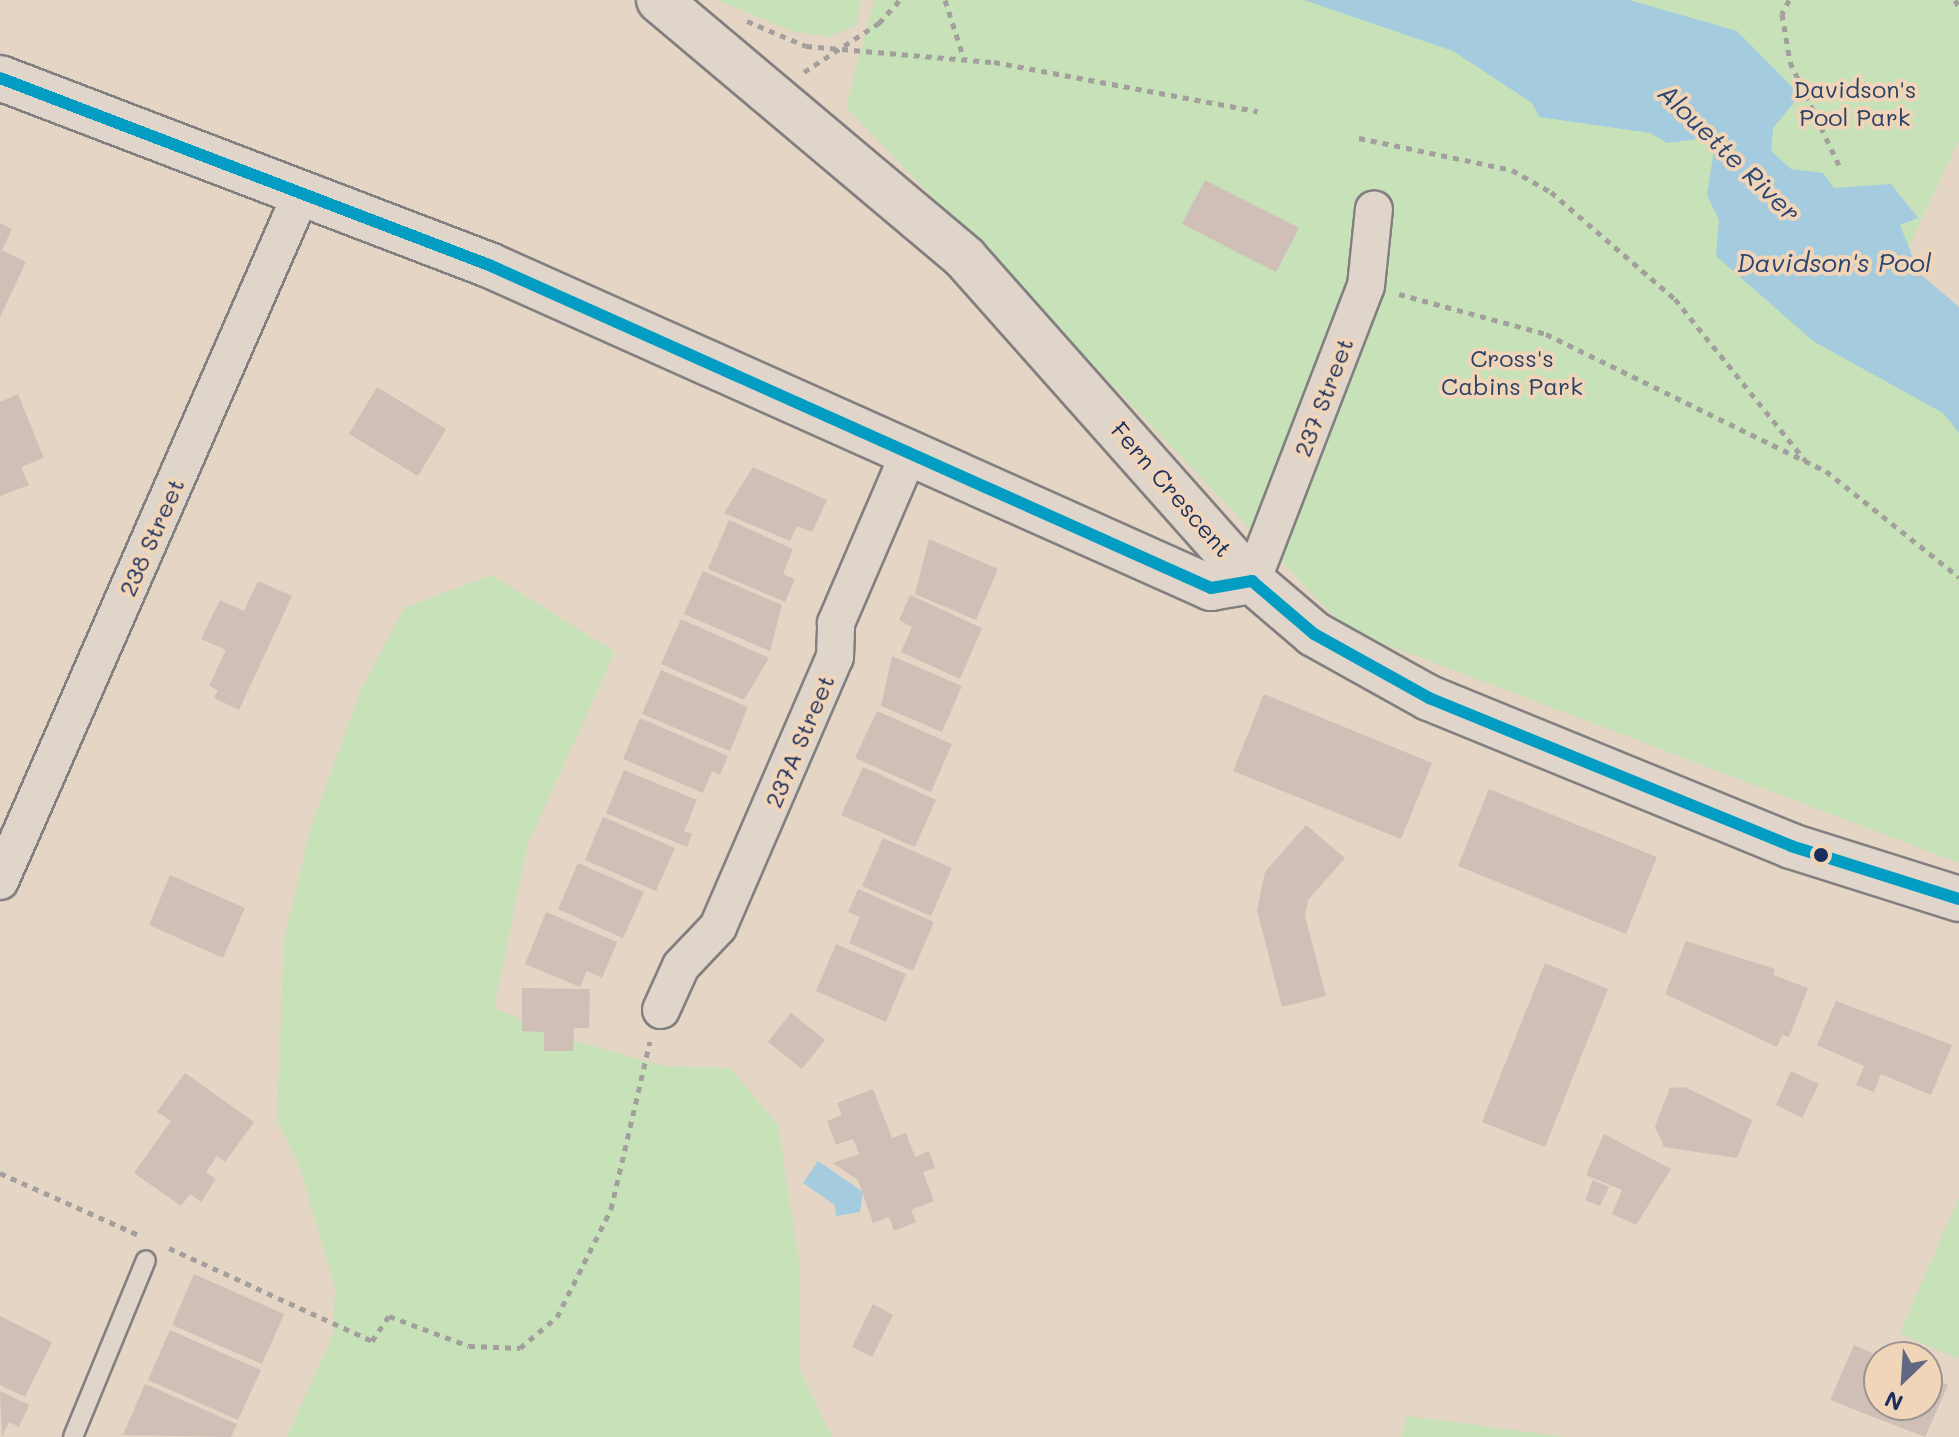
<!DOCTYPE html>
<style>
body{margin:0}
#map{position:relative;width:1959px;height:1437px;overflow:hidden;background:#e4d5c5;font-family:Mali,sans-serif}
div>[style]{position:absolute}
.green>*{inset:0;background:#c7e1b9}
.water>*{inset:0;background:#a4cbde}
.building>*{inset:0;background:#cfbfb7}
.path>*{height:5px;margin-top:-2.5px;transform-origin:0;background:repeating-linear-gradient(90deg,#a39f9d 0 6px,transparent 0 12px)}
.roads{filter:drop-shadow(2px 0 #827f80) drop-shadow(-2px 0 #827f80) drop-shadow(0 2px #827f80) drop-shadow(0 -2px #827f80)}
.lane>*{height:18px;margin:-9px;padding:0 9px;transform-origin:9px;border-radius:9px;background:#dfd5ca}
.street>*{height:36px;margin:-18px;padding:0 18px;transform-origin:18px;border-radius:18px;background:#dfd5ca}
.secondary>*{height:44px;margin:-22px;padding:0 22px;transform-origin:22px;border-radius:22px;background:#dfd5ca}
.bus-1>*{height:12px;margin:-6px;padding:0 6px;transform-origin:6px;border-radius:6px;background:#039dc3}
.dots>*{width:22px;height:22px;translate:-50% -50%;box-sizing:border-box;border:4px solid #f1d5b8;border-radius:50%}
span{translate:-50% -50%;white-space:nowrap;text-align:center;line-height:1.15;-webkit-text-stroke:8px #f1d5b8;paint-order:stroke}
.park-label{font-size:24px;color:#2a4266}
.street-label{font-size:24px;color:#1b2f5e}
.water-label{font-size:26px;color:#2b4673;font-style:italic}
.north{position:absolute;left:1863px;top:1341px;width:80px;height:80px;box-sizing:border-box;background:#f1d5b8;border:2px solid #9b9394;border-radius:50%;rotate:205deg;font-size:22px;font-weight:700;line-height:32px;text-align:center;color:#1b2f5e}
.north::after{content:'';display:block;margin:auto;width:28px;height:36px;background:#616982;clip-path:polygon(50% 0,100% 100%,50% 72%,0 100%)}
</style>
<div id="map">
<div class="green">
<div style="clip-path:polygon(717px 0,861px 0,857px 25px,830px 37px,795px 32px)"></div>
<div style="clip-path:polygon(874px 0,1426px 0,1659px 97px,1959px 399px,1959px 863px,1346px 629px,846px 107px)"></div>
<div style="clip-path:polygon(1589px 0,1959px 0,1959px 140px,1895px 276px)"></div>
<div style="clip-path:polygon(492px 575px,615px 652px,527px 846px,494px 1008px,564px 1038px,663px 1066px,730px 1068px,778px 1125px,800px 1269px,800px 1371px,832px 1437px,287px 1437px,333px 1335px,335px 1288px,299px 1165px,277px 1120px,284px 939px,310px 830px,361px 690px,404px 608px)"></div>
<div style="clip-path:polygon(1959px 1197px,1959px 1355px,1957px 1359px,1900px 1333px)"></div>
<div style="clip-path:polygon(1406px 1416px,1566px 1437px,1402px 1437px)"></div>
</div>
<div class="water">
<div style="clip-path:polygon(1304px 0,1629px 0,1737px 31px,1800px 95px,1773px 128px,1771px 151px,1791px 169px,1823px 173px,1834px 188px,1891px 184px,1918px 218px,1900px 225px,1919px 273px,1959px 307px,1959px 433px,1943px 413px,1813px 341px,1716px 256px,1719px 220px,1707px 195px,1714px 149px,1698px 139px,1667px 143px,1650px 133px,1539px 117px,1532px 103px,1453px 51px)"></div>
<div style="clip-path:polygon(818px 1161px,863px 1192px,860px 1212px,836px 1216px,835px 1205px,803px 1183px)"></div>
</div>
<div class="building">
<div style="clip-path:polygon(1205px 180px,1299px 228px,1276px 272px,1182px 224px)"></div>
<div style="clip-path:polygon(0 223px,12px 229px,2px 250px,26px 262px,0 317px)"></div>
<div style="clip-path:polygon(377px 387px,446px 429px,418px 476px,349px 434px)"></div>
<div style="clip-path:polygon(18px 394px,44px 458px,21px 467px,29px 485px,0 496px,0 402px)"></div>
<div style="clip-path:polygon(753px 467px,827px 500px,812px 532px,797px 526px,790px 541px,724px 513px)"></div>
<div style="clip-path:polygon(729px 520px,793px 549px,783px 574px,795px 579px,785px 602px,708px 569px)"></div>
<div style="clip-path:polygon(929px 539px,998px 569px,976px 620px,915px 594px)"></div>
<div style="clip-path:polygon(703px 571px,782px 605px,770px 651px,684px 614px)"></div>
<div style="clip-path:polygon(258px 581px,292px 596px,239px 710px,214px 698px,218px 690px,209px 686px,226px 650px,201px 639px,220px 600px,244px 611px)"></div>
<div style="clip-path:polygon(910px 595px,982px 628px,960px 679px,901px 652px,912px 627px,899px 620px)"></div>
<div style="clip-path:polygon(681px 619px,769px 658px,744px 700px,661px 664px)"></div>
<div style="clip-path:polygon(892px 656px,962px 686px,942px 732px,881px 706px)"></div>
<div style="clip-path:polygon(661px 670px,748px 707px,730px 751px,642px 714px)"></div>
<div style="clip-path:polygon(1264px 694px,1432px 763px,1401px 839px,1233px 771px)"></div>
<div style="clip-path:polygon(877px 711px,952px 744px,931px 792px,855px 758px)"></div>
<div style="clip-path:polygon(640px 718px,728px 756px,720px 775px,712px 771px,703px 793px,623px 759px)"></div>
<div style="clip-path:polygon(863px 767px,936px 800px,915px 847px,841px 815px)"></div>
<div style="clip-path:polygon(624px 770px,697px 800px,684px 831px,692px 834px,687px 847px,606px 813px)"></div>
<div style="clip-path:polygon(1489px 789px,1657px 857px,1626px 934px,1458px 866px)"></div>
<div style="clip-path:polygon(603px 817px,675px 848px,656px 891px,585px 860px)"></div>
<div style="clip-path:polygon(1306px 825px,1345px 858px,1308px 900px,1305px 916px,1326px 996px,1282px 1007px,1257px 910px,1265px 872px)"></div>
<div style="clip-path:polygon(883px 838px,952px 868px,931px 916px,862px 886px)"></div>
<div style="clip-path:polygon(578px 863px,644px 892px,623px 938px,558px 909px)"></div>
<div style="clip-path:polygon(170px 875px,245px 908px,223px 958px,149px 925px)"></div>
<div style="clip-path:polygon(858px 889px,934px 922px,913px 971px,849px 943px,860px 917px,848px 912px)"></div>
<div style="clip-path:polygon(546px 912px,617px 942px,602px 978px,587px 971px,580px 987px,525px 964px)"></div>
<div style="clip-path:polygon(1686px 941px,1775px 969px,1773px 975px,1808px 988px,1789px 1037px,1782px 1035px,1777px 1047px,1665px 994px)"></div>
<div style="clip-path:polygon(836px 944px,906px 974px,886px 1022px,816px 991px)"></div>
<div style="clip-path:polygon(1545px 963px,1608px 989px,1545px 1147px,1482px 1122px)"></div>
<div style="clip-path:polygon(522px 988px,590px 989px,589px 1028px,574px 1028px,573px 1051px,544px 1051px,544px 1032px,522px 1031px)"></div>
<div style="clip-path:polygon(1836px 1001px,1952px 1045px,1931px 1095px,1881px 1074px,1874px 1092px,1856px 1085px,1864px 1066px,1817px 1045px)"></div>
<div style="clip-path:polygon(791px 1013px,825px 1040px,802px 1069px,768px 1042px)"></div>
<div style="clip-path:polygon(1791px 1071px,1819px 1084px,1802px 1118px,1776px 1105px)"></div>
<div style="clip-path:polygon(185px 1073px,254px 1122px,225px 1162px,217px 1156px,206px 1172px,216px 1179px,201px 1202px,190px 1194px,181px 1206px,134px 1173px,171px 1121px,157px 1112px)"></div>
<div style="clip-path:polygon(1685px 1087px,1752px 1120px,1737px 1158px,1664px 1147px,1655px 1126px,1670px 1088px)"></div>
<div style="clip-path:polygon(873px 1089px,892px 1138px,906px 1133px,915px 1157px,929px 1151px,935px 1168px,923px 1172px,934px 1201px,911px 1210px,916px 1222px,894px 1231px,889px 1217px,873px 1223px,858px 1180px,833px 1163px,859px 1154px,853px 1139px,836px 1145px,827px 1121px,842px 1115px,837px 1103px)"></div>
<div style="clip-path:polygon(1604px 1134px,1671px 1169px,1636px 1225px,1612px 1214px,1622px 1190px,1586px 1175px)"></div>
<div style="clip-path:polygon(1593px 1180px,1609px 1187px,1600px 1206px,1585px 1200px)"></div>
<div style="clip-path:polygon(194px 1274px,284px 1314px,262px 1364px,172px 1325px)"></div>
<div style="clip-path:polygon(873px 1304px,893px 1315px,872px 1357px,852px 1347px)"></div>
<div style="clip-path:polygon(0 1316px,52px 1342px,25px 1397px,0 1385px)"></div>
<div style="clip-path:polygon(170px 1330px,261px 1370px,238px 1420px,148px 1380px)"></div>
<div style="clip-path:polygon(1854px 1345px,1879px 1356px,1879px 1405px,1927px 1405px,1927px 1375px,1948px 1385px,1925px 1437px,1830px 1400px)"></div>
<div style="clip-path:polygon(145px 1384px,237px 1424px,231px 1437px,123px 1435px)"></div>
<div style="clip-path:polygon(0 1391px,29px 1405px,19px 1427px,9px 1422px,2px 1437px)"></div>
</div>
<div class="path">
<div style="left:945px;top:0;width:62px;rotate:72.1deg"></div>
<div style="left:1789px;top:0;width:16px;rotate:117deg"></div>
<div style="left:1782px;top:14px;width:49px;rotate:80.5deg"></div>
<div style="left:1790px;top:62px;width:114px;rotate:64.6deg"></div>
<div style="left:1955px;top:0;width:8px;rotate:60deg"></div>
<div style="left:747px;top:21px;width:64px;rotate:23deg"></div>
<div style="left:806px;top:46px;width:189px;rotate:4.9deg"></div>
<div style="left:994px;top:62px;width:268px;rotate:10.6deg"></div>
<div style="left:804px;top:72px;width:90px;rotate:-33.2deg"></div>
<div style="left:879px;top:23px;width:31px;rotate:-48deg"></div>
<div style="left:1359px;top:138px;width:156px;rotate:11.8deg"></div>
<div style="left:1512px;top:170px;width:45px;rotate:29.4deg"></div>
<div style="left:1551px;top:192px;width:164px;rotate:40.8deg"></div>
<div style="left:1675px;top:299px;width:207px;rotate:51.1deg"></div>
<div style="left:1399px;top:294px;width:152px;rotate:15.2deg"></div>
<div style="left:1546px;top:334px;width:312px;rotate:26.1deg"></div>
<div style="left:1826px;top:471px;width:170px;rotate:38.6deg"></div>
<div style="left:0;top:1173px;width:154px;rotate:24.1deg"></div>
<div style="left:169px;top:1248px;width:223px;rotate:24.6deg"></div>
<div style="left:372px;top:1341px;width:30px;rotate:-56deg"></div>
<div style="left:389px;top:1316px;width:85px;rotate:20.6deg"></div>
<div style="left:469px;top:1346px;width:51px;rotate:2.2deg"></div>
<div style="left:520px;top:1348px;width:48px;rotate:-40deg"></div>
<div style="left:557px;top:1317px;width:121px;rotate:-63.4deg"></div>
<div style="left:611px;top:1209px;width:172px;rotate:-76.9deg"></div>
</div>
<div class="roads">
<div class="lane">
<div style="left:73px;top:1437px;width:191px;rotate:-67.6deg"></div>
</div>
<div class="street">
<div style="left:1252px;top:581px;width:316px;rotate:-68.9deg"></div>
<div style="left:1366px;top:286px;width:77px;rotate:-84.1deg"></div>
<div style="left:0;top:881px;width:752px;rotate:-66.33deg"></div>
<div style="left:661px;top:1010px;width:48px;rotate:-65.6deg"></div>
<div style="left:681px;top:966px;width:54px;rotate:-46.5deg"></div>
<div style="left:718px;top:927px;width:294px;rotate:-66.6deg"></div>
<div style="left:835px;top:657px;width:34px;rotate:-88deg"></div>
<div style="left:836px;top:623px;width:180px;rotate:-66.7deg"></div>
</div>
<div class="secondary">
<div style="left:659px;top:0;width:400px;rotate:40.1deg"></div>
<div style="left:965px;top:258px;width:432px;rotate:48.4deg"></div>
<div style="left:1252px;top:581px;width:82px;rotate:40.5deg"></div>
<div style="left:1314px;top:634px;width:132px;rotate:29.1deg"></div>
<div style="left:1429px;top:698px;width:391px;rotate:22.2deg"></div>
<div style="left:1791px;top:846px;width:176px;rotate:17.5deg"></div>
<div style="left:0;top:78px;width:524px;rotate:20.93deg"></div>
<div style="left:489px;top:265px;width:791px;rotate:24.1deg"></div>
<div style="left:1211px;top:588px;width:42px;rotate:-9.7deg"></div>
</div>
</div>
<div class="bus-1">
<div style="left:0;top:78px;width:524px;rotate:20.93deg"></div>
<div style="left:489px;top:265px;width:791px;rotate:24.1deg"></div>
<div style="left:1211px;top:588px;width:42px;rotate:-9.7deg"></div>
<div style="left:1252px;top:581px;width:82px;rotate:40.5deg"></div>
<div style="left:1314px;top:634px;width:132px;rotate:29.1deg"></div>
<div style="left:1429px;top:698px;width:391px;rotate:22.2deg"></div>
<div style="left:1791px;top:846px;width:176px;rotate:17.5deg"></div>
</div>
<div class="dots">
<div style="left:1821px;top:855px;background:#1b2f5e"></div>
</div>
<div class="park-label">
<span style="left:1855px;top:103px">Davidson's<br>Pool Park</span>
<span style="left:1512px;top:372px">Cross's<br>Cabins Park</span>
</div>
<div class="street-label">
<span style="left:1323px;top:397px;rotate:-69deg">237 Street</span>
<span style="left:1172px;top:489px;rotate:49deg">Fern Crescent</span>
<span style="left:151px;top:537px;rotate:-66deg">238 Street</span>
<span style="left:799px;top:741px;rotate:-67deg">237A Street</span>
</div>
<div class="water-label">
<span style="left:1729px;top:153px;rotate:44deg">Alouette River</span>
<span style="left:1834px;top:263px">Davidson's Pool</span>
</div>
<div class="north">N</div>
</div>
